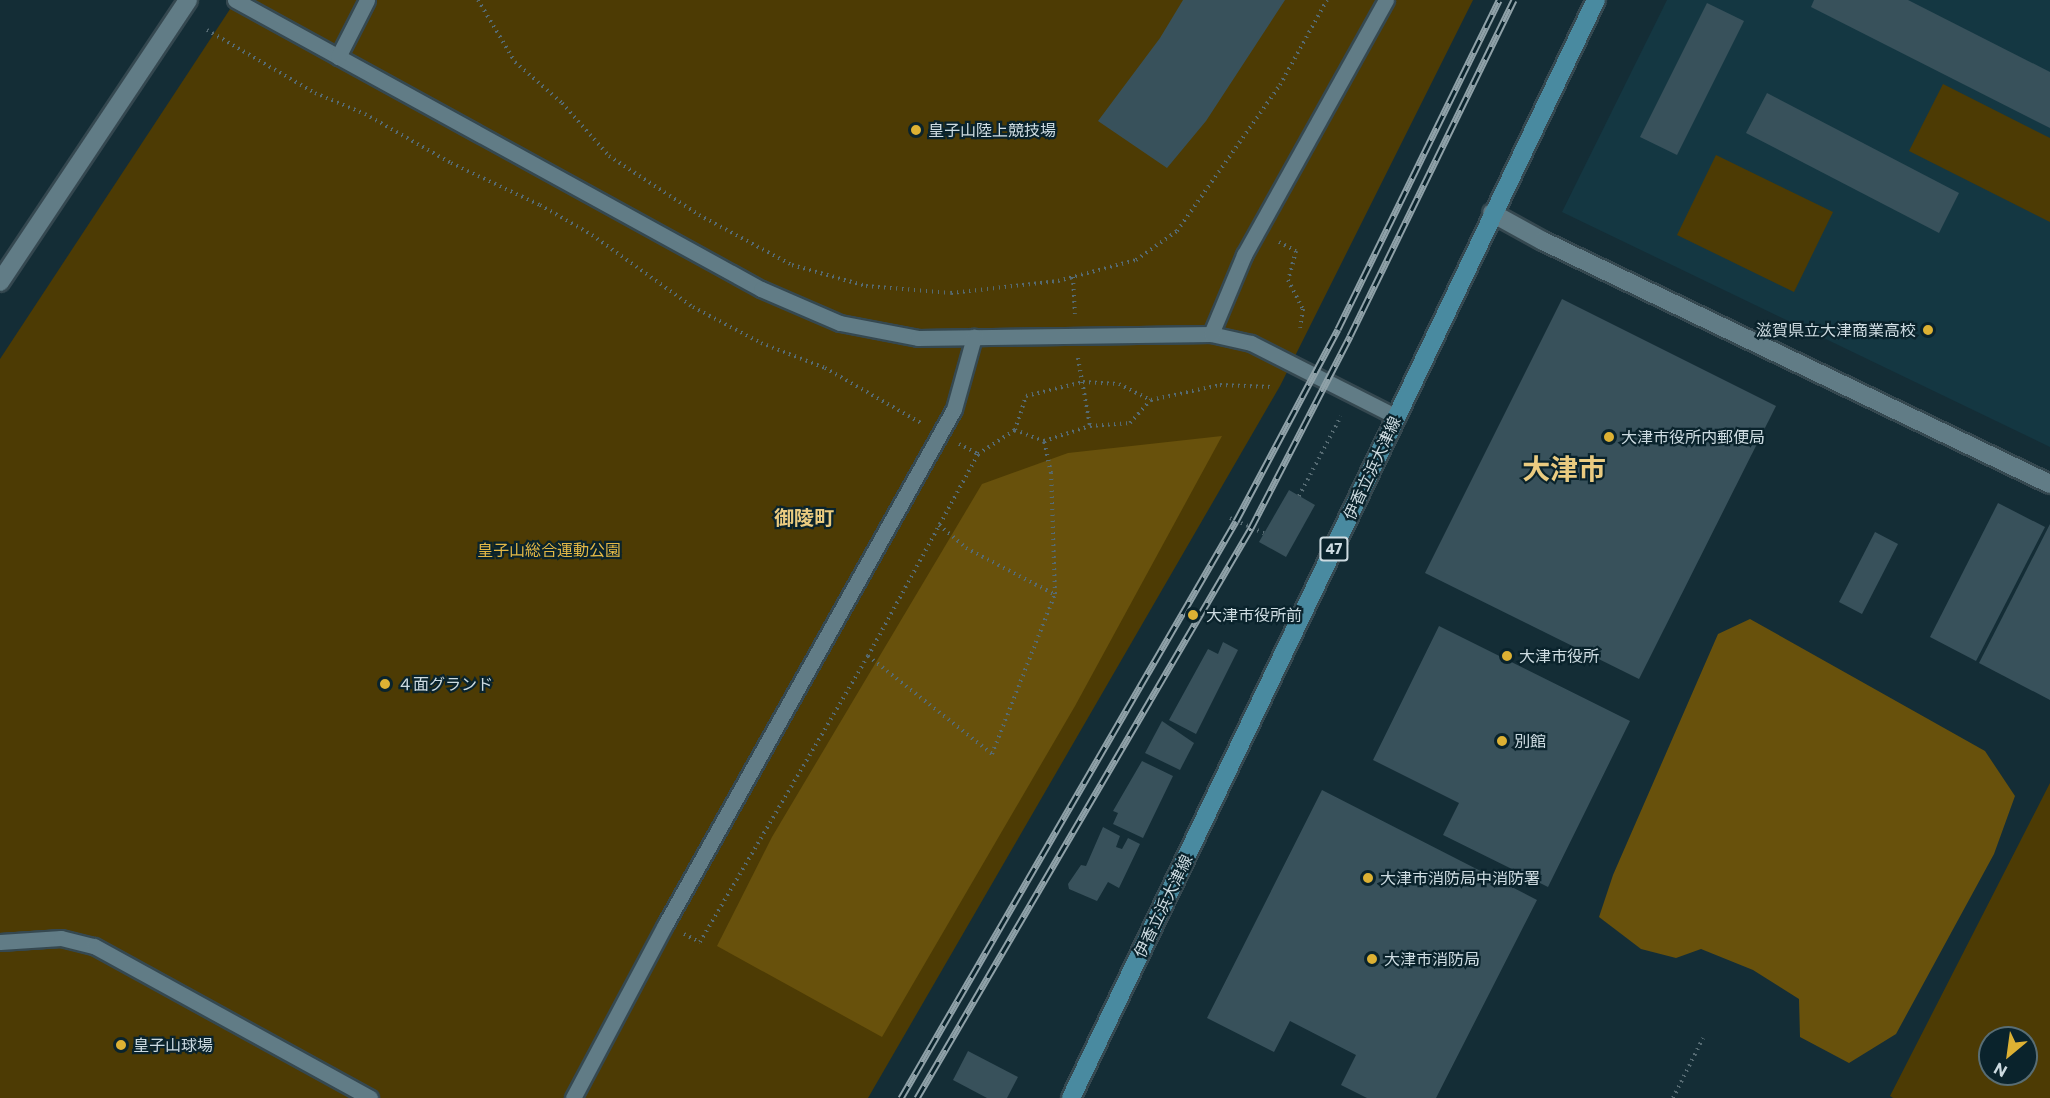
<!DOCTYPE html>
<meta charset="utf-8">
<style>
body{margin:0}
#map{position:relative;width:2050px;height:1098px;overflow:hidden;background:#142d36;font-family:Commissioner,"Noto Sans JP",sans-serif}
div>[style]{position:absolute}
.built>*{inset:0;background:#143742}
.green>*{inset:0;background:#4d3b04}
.forest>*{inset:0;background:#68510c}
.building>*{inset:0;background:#38515b}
.path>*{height:4px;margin-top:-2px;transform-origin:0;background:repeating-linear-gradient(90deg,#566b73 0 1.5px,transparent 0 6px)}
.roads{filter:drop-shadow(2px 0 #354850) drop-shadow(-2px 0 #354850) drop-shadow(0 2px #354850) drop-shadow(0 -2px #354850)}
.service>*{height:15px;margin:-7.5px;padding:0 7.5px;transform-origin:7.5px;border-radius:7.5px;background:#617c86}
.minor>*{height:18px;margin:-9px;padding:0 9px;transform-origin:9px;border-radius:9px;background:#617c86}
.tertiary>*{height:18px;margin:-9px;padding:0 9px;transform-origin:9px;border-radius:9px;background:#617c86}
.primary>*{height:18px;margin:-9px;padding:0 9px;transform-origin:9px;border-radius:9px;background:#498aa0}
.rail>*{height:7px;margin-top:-3.5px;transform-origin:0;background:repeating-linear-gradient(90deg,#0a232c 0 14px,#8fa1a8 0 28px);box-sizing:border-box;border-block:2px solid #8fa1a8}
.dots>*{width:16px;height:16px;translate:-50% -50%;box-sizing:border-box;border:3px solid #0a232c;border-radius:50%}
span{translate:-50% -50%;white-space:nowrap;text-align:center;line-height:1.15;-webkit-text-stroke:4.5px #0a232c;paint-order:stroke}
.shield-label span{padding:2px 4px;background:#0a232c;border:2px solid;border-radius:4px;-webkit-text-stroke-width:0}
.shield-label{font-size:15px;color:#cddbe1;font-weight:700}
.poi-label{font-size:16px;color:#cddbe1}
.left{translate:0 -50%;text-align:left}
.right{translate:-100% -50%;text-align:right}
.street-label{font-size:16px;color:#cddbe1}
.park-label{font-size:16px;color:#e3b846}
.quarter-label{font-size:20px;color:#eacb80;font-weight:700}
.town-label{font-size:28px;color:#eacb80;font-weight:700}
.north{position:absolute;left:1978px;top:1026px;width:60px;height:60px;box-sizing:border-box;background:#0a232c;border:2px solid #586d74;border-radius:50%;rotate:209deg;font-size:16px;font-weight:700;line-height:24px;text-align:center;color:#cddbe1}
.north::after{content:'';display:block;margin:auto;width:21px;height:27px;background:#ddb133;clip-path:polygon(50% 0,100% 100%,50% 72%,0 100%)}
</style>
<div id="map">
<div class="built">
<div style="clip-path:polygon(1667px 0,2050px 0,2050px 447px,1562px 212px)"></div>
</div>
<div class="green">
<div style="clip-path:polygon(236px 0,1473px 0,1280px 386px,868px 1098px,0 1098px,0 359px)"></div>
<div style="clip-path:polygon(1943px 84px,2050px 138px,2050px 222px,1909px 151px)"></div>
<div style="clip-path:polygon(1716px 155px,1833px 212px,1794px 292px,1677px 235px)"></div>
<div style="clip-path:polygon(evenodd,2050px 783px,2050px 1098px,1893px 1098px,1890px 1096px,2050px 783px,1990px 1038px,2026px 1038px,2026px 1074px,1990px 1074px,1990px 1038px)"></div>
</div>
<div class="forest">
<div style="clip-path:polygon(1222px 436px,1075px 706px,882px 1037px,717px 946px,772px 837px,982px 484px,1068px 453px)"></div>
<div style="clip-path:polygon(1750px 619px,1985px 751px,2015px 796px,1994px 854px,1896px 1034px,1849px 1063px,1800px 1037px,1799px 999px,1753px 970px,1701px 949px,1676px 958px,1641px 949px,1599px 917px,1613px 875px,1718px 634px)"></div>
</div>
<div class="building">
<div style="clip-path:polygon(1183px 0,1285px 0,1206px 121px,1167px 168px,1098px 121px,1160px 38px)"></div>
<div style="clip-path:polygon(1814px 0,1908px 0,2050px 72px,2050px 128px,1811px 7px)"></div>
<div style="clip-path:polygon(1707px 3px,1744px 21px,1677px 155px,1640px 137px)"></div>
<div style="clip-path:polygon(1767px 93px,1959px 193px,1939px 233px,1746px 133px)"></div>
<div style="clip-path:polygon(1562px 299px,1776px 406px,1639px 679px,1425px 573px)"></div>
<div style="clip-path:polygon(1289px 490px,1315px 505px,1286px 557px,1259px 542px)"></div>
<div style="clip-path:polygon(1998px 503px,2045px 527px,1976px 661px,1930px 637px)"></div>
<div style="clip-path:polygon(2050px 524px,2050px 700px,1979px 663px)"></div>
<div style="clip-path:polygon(1875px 532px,1898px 544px,1862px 614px,1839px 602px)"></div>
<div style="clip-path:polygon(1439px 626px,1630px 721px,1548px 887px,1443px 835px,1459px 803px,1373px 760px)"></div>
<div style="clip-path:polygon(1223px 642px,1238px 650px,1196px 734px,1169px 720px,1208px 649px,1218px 654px)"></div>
<div style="clip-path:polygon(1162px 721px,1194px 743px,1180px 770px,1145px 753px)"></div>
<div style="clip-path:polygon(1142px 761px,1173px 776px,1143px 838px,1113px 824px,1118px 813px,1113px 811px)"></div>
<div style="clip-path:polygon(1322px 790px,1537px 900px,1436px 1098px,1367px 1098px,1341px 1085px,1356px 1055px,1290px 1021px,1274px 1052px,1207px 1018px)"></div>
<div style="clip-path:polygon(1103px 827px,1120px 836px,1116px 847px,1122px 849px,1128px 838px,1140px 844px,1119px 888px,1108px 882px,1097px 901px,1069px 889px,1068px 884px,1081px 865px,1086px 866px)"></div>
<div style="clip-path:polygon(968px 1051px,1018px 1077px,1007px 1098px,987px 1098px,953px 1080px)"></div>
</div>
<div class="path">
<div style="left:478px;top:0;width:72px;rotate:59.2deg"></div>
<div style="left:515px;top:62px;width:62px;rotate:41.1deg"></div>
<div style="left:562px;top:103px;width:71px;rotate:48.4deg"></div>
<div style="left:609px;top:156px;width:108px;rotate:33.2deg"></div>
<div style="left:699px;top:215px;width:106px;rotate:28.3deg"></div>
<div style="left:792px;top:265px;width:77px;rotate:15.8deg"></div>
<div style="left:866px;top:286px;width:85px;rotate:4.7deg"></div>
<div style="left:951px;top:293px;width:108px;rotate:-6.4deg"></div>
<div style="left:1058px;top:281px;width:81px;rotate:-15.1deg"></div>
<div style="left:1136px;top:260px;width:50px;rotate:-35.3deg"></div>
<div style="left:1177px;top:231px;width:179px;rotate:-54.8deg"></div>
<div style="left:1280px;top:85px;width:97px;rotate:-61.1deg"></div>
<div style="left:207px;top:30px;width:125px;rotate:30.3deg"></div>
<div style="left:315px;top:93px;width:54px;rotate:22.8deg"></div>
<div style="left:365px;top:114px;width:99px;rotate:29.7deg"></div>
<div style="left:451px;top:163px;width:98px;rotate:25.3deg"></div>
<div style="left:540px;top:205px;width:60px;rotate:30deg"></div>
<div style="left:592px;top:235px;width:124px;rotate:35.5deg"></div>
<div style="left:693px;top:307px;width:77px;rotate:27.9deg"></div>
<div style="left:761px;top:343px;width:69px;rotate:21.3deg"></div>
<div style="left:825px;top:368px;width:111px;rotate:29.8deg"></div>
<div style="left:1279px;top:242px;width:19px;rotate:28deg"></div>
<div style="left:1296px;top:251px;width:30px;rotate:105deg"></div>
<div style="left:1288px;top:280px;width:33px;rotate:63deg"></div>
<div style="left:1303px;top:309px;width:19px;rotate:99deg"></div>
<div style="left:1073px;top:277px;width:37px;rotate:87deg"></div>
<div style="left:1078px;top:358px;width:69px;rotate:80deg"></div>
<div style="left:1015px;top:430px;width:36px;rotate:-72deg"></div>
<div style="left:1026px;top:396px;width:59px;rotate:-13.8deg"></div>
<div style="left:1083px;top:382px;width:36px;rotate:3deg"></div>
<div style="left:1119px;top:384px;width:36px;rotate:27deg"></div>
<div style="left:959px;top:444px;width:21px;rotate:28deg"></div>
<div style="left:978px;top:454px;width:44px;rotate:-33deg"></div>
<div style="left:1015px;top:430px;width:31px;rotate:21deg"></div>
<div style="left:1044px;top:441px;width:48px;rotate:-18.1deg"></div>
<div style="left:1090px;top:426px;width:40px;rotate:-4.3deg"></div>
<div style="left:1130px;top:423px;width:31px;rotate:-48deg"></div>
<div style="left:1151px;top:400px;width:71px;rotate:-12.3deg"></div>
<div style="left:1220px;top:385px;width:52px;rotate:2.2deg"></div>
<div style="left:1299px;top:496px;width:90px;rotate:-62.3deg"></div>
<div style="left:1230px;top:518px;width:37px;rotate:24deg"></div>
<div style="left:939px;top:525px;width:35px;rotate:40deg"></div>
<div style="left:966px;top:548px;width:99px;rotate:27.6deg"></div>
<div style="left:868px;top:656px;width:158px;rotate:38.3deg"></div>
<div style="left:992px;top:754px;width:172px;rotate:-68.5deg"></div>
<div style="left:1055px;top:594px;width:121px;rotate:-91.9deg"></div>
<div style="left:1051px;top:473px;width:33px;rotate:-102deg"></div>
<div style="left:684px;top:934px;width:18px;rotate:27deg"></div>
<div style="left:700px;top:942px;width:332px;rotate:-59.6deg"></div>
<div style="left:868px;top:656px;width:230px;rotate:-61.4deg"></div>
<div style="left:1673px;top:1098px;width:67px;rotate:-63.4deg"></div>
</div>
<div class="roads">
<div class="service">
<div style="left:235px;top:0;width:600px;rotate:28.79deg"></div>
<div style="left:761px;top:289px;width:86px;rotate:23.3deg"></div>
<div style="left:840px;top:323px;width:79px;rotate:10.9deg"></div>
<div style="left:918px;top:338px;width:293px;rotate:-0.8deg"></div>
<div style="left:1211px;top:334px;width:41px;rotate:12.7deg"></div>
<div style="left:1251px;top:343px;width:164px;rotate:26.9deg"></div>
<div style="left:338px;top:57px;width:64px;rotate:-63deg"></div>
<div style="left:1211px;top:334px;width:86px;rotate:-67.3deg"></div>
<div style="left:1244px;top:255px;width:292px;rotate:-60.9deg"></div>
<div style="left:0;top:942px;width:61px;rotate:-3.8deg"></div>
<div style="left:61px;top:938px;width:34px;rotate:14deg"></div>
<div style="left:94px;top:946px;width:315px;rotate:28.8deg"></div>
<div style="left:573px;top:1098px;width:196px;rotate:-62deg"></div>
<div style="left:665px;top:925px;width:591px;rotate:-60.75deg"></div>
<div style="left:954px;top:409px;width:75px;rotate:-74.5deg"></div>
</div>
<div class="minor">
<div style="left:1492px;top:213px;width:58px;rotate:28.8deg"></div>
<div style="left:1543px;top:241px;width:562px;rotate:25.61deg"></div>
</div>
<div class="tertiary">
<div style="left:0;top:282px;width:339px;rotate:-56.3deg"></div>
</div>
<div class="primary">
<div style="left:1071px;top:1098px;width:1217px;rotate:-64.45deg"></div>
</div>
</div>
<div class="rail">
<div style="left:901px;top:1098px;width:667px;rotate:-59.86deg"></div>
<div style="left:1236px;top:521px;width:217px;rotate:-62deg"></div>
<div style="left:1338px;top:329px;width:366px;rotate:-63.9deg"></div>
<div style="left:917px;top:1098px;width:661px;rotate:-59.63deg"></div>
<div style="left:1251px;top:528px;width:216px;rotate:-62.7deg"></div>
<div style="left:1350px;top:336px;width:374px;rotate:-64deg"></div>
</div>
<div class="dots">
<div style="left:916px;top:130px;background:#ddb133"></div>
<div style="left:1928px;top:330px;background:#ddb133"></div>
<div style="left:1609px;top:437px;background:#ddb133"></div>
<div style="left:1193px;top:615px;background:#ddb133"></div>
<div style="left:1507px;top:656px;background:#ddb133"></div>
<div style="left:385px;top:684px;background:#ddb133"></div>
<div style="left:1502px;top:741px;background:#ddb133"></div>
<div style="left:1368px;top:878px;background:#ddb133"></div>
<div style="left:1372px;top:959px;background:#ddb133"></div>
<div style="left:121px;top:1045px;background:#ddb133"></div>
</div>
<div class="shield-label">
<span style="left:1334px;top:549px">47</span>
</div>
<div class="poi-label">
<span class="left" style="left:928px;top:130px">皇子山陸上競技場</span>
<span class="right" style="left:1916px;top:330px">滋賀県立大津商業高校</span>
<span class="left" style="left:1621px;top:437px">大津市役所内郵便局</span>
<span class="left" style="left:1206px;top:615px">大津市役所前</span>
<span class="left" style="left:1519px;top:656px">大津市役所</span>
<span class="left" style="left:397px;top:684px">４面グランド</span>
<span class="left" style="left:1514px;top:741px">別館</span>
<span class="left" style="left:1380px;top:878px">大津市消防局中消防署</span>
<span class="left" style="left:1384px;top:959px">大津市消防局</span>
<span class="left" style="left:133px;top:1045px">皇子山球場</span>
</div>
<div class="street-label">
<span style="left:1372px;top:468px;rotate:-65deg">伊香立浜大津線</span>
<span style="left:1163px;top:906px;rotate:-64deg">伊香立浜大津線</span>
</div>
<div class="park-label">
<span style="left:549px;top:550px">皇子山総合運動公園</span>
</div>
<div class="quarter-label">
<span style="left:804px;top:517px">御陵町</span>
</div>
<div class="town-label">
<span style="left:1564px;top:468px">大津市</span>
</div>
<div class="north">N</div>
</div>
